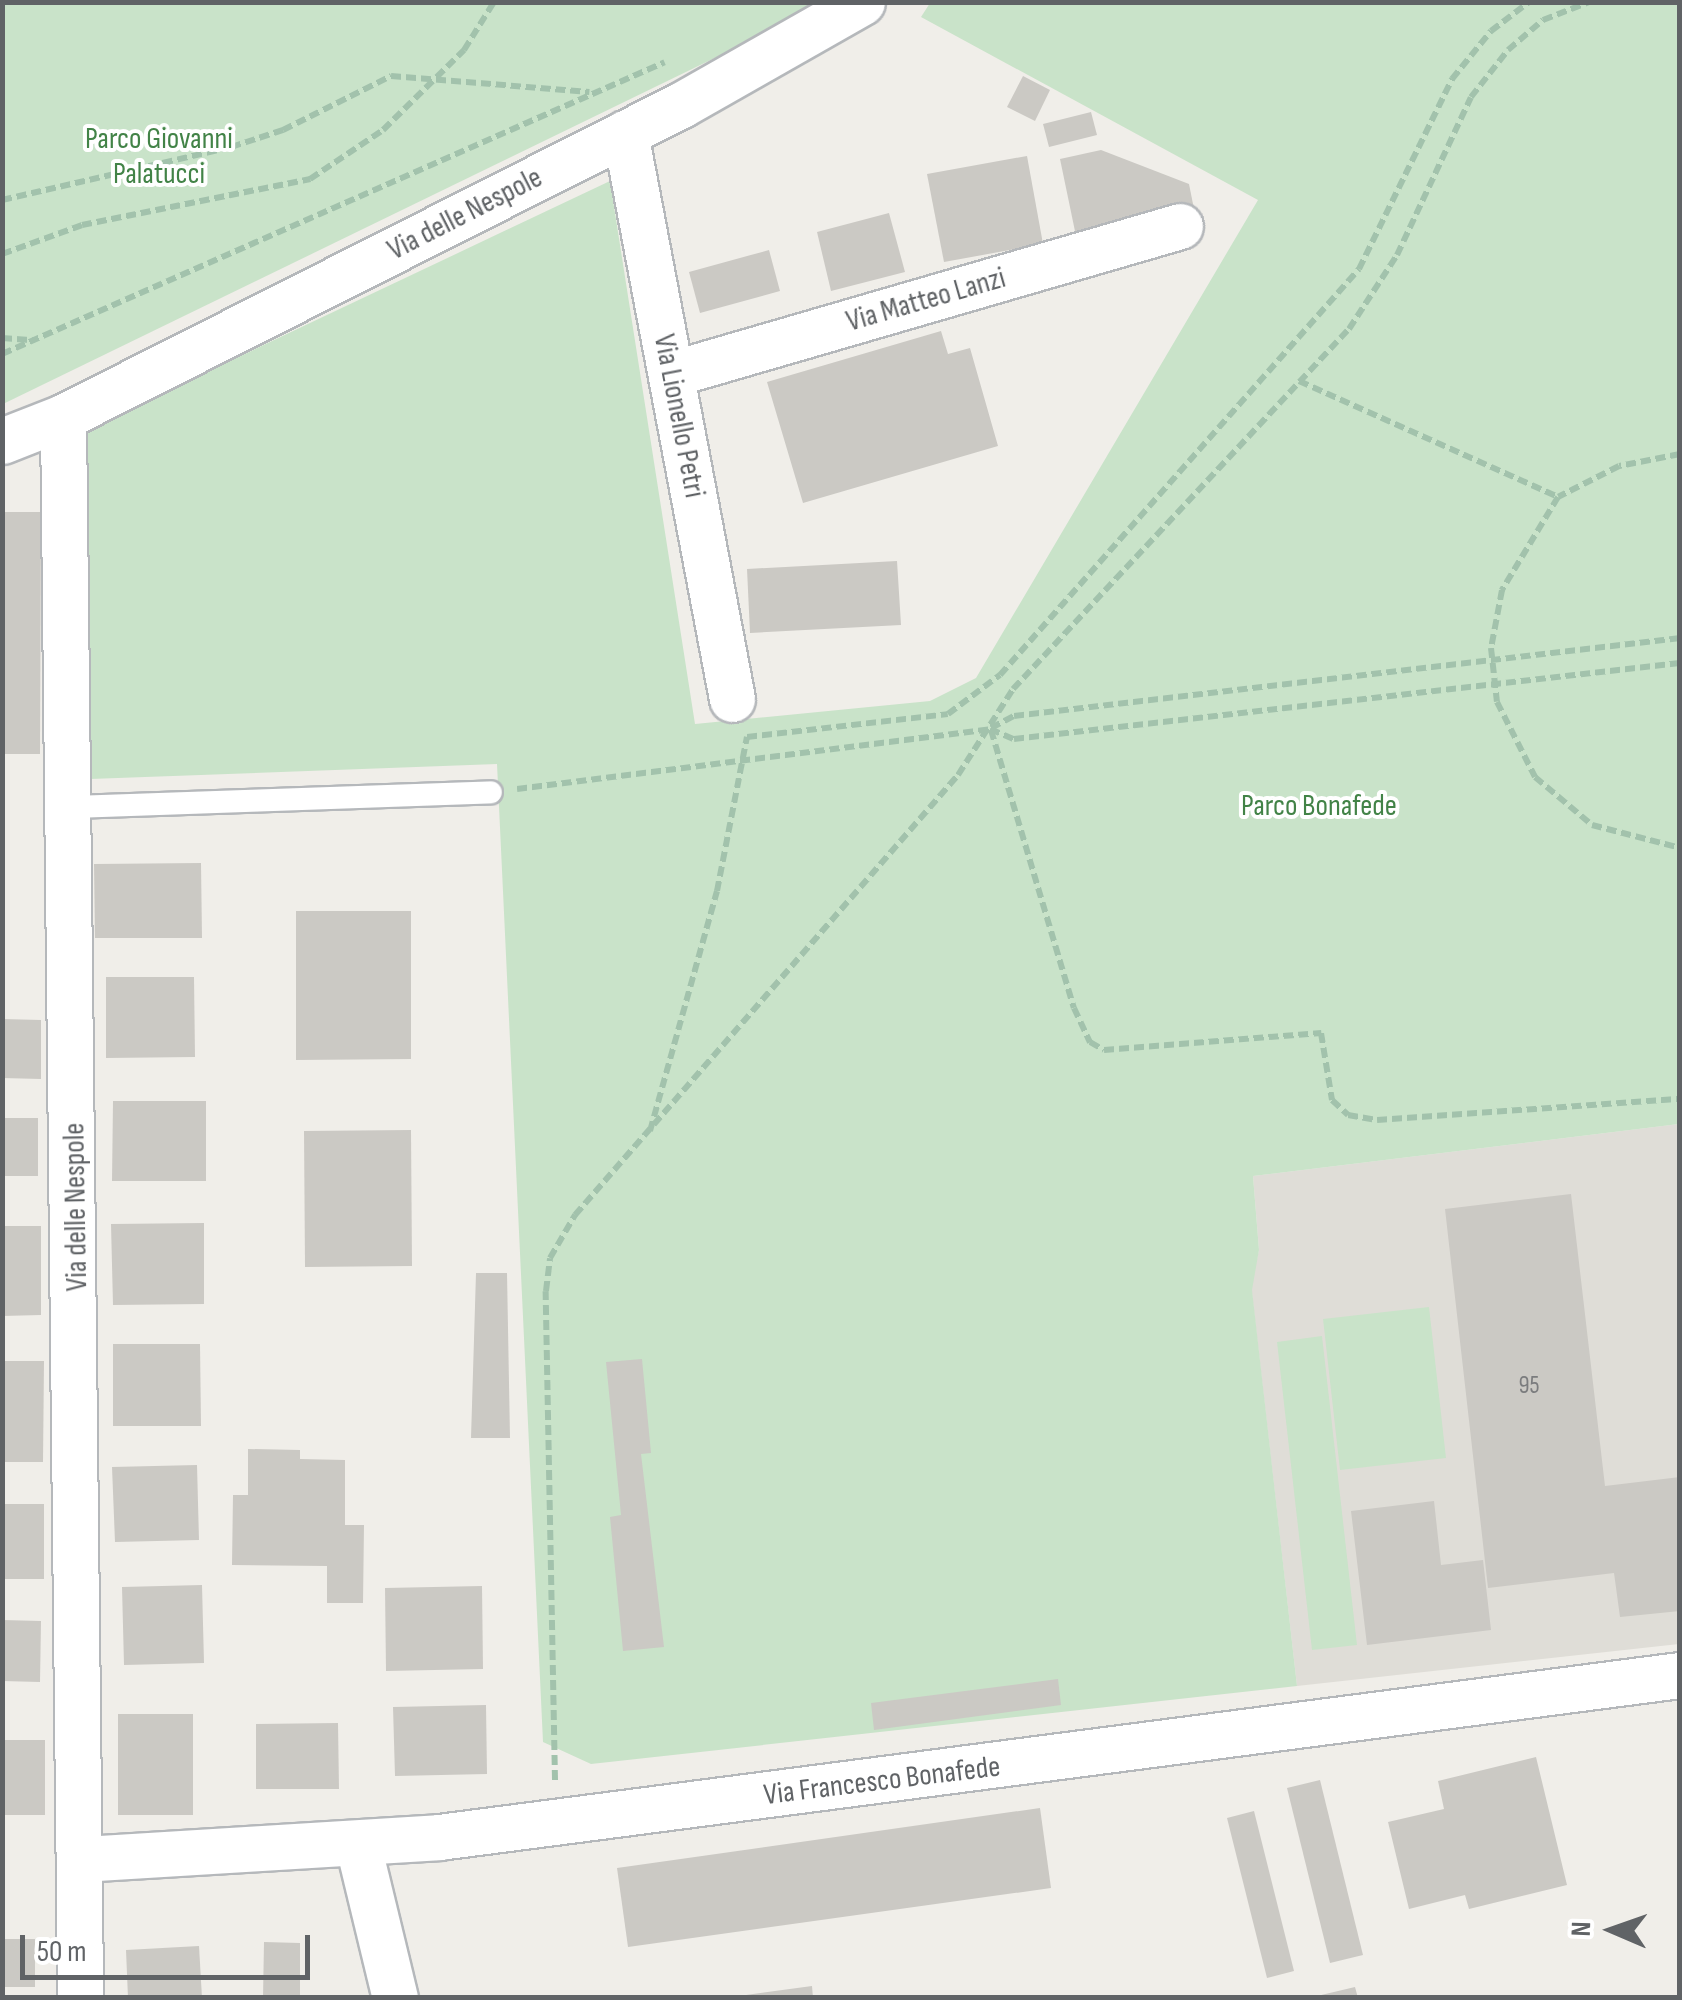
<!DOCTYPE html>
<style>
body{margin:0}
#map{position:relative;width:1682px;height:2000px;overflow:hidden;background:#f0eee9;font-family:"Sofia Sans Condensed",sans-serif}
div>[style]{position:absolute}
.education>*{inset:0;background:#dfddd7}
.green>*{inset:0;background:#c9e3c9}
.building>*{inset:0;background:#cbc9c4}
.path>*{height:6px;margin-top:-3px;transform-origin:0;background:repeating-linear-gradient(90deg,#a2c2ac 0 10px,transparent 0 15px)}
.roads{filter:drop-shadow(2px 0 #b5b8bb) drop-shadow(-2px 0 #b5b8bb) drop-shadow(0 2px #b5b8bb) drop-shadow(0 -2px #b5b8bb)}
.lane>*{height:22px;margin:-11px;padding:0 11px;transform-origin:11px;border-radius:11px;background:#fff}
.street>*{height:45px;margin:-22.5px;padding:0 22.5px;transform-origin:22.5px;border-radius:22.5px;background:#fff}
span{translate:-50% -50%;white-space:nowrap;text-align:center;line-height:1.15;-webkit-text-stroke:8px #fff;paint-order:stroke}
.number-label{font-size:25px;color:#7b7c7e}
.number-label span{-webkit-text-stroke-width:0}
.park-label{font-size:30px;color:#428347}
.street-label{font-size:30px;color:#606366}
.frame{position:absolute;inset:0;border:5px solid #606366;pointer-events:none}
.north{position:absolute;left:1562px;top:1880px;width:100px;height:100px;-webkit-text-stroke:8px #fff;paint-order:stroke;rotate:272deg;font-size:28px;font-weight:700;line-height:40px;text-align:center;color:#606366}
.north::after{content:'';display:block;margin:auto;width:35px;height:45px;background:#606366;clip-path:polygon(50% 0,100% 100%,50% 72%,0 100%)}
.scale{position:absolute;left:20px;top:1935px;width:290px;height:45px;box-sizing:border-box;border:5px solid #606366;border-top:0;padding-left:12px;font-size:30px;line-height:35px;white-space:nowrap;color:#606366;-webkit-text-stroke:8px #fff;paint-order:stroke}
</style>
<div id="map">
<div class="education">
<div style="clip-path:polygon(1679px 1124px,1679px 1644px,1297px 1686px,1251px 1285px,1259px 1250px,1253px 1176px)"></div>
</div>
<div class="green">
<div style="clip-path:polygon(3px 3px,828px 3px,3px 404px)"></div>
<div style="clip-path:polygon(930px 3px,1679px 3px,1679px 1124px,1253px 1176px,1259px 1250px,1252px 1290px,1297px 1686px,591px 1764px,543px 1742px,497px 764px,90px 779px,80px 432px,610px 181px,695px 724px,930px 701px,976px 678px,1258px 200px,921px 17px)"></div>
<div style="clip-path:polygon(1429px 1307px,1446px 1458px,1340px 1470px,1323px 1319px)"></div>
<div style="clip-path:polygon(1322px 1336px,1357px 1645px,1312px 1650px,1277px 1342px)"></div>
</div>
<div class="building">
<div style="clip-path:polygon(1023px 76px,1050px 90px,1035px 121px,1007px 107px)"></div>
<div style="clip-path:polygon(1091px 112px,1097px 135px,1049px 147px,1043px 124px)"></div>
<div style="clip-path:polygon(1101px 150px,1189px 184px,1194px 209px,1076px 236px,1060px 159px)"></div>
<div style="clip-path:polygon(1027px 156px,1043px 244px,944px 262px,927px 174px)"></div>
<div style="clip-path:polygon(889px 213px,905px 272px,831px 291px,817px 232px)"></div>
<div style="clip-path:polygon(769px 250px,780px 291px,700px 313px,689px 272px)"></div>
<div style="clip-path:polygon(941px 331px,948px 354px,970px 348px,998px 446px,803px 503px,767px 382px)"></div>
<div style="clip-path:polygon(2px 512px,41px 512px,40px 754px,2px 754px)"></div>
<div style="clip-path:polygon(897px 561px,901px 625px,750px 633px,747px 569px)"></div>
<div style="clip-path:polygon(201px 863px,202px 938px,95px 938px,94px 864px)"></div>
<div style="clip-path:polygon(296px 911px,411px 911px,411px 1059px,296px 1060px)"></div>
<div style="clip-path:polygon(106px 977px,194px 977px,195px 1057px,106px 1058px)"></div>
<div style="clip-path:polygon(2px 1019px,41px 1020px,41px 1079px,2px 1078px)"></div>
<div style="clip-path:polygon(113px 1101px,206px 1101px,206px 1181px,112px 1181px)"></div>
<div style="clip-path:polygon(2px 1118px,38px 1118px,38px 1176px,2px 1176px)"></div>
<div style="clip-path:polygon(411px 1130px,412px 1266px,305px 1267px,304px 1131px)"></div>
<div style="clip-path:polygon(1571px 1194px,1605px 1486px,1680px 1477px,1680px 1611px,1620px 1617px,1614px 1573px,1488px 1588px,1445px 1209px)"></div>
<div style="clip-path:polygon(204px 1223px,204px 1304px,113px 1305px,111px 1224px)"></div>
<div style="clip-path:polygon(2px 1226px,41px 1226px,41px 1315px,2px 1316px)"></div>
<div style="clip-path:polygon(476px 1273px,507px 1273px,510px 1438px,471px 1438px)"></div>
<div style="clip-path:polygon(113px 1344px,200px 1344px,201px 1426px,113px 1426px)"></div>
<div style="clip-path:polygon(642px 1359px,651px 1453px,641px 1454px,664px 1647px,623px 1651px,610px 1517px,621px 1515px,606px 1362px)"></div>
<div style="clip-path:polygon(2px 1361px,44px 1361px,43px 1462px,2px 1462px)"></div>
<div style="clip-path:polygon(248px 1449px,300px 1450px,300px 1459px,345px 1460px,345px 1525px,364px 1525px,363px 1603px,327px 1603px,327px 1566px,232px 1565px,233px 1495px,248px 1495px)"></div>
<div style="clip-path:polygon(197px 1465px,199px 1540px,115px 1542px,112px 1467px)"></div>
<div style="clip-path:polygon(1434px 1501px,1441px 1565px,1483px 1560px,1491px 1630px,1367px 1645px,1351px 1511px)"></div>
<div style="clip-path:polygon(2px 1504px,44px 1504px,44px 1579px,2px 1579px)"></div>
<div style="clip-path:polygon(202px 1585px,204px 1663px,124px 1665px,122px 1587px)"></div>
<div style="clip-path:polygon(482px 1586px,483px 1669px,386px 1671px,385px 1588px)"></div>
<div style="clip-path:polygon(2px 1620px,41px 1621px,40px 1682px,2px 1681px)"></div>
<div style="clip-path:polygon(1058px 1679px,1061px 1705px,874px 1730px,871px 1703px)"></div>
<div style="clip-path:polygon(486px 1705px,487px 1774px,395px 1776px,393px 1707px)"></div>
<div style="clip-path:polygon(118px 1714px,193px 1714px,193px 1815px,118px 1815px)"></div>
<div style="clip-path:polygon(338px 1723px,339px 1789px,256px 1789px,256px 1724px)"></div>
<div style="clip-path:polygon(2px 1740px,45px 1740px,45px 1815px,2px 1815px)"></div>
<div style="clip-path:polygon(1536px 1757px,1567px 1885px,1469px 1909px,1465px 1895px,1409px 1909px,1388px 1822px,1444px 1809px,1438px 1781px)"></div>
<div style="clip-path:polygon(1320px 1780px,1363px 1955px,1330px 1963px,1287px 1788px)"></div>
<div style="clip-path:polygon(1040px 1808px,1051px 1888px,628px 1947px,617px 1868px)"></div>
<div style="clip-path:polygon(1254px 1811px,1294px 1971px,1267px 1978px,1227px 1818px)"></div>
<div style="clip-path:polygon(2px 1939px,35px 1939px,35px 1987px,2px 1987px)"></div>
<div style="clip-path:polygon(264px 1942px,300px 1943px,300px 1998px,263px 1998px)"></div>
<div style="clip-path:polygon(199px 1946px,202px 1998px,128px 1998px,126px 1950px)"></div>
<div style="clip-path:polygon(812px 1986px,813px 1998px,746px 1998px,746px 1995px)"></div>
<div style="clip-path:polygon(1355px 1987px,1358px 1998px,1317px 1998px,1317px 1996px)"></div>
</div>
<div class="path">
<div style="left:2px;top:200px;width:235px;rotate:-13deg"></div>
<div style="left:231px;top:147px;width:55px;rotate:-18.1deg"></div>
<div style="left:283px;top:130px;width:121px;rotate:-26.6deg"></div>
<div style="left:391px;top:76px;width:199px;rotate:4.6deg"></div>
<div style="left:2px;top:254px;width:85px;rotate:-19.9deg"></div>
<div style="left:82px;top:225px;width:233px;rotate:-11.4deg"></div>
<div style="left:310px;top:179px;width:88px;rotate:-33.9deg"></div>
<div style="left:383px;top:130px;width:114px;rotate:-44.6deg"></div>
<div style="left:464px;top:50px;width:57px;rotate:-58deg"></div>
<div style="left:2px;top:338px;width:31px;rotate:4deg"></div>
<div style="left:2px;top:354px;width:724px;rotate:-23.77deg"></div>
<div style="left:1299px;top:381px;width:284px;rotate:24.1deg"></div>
<div style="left:1680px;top:454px;width:62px;rotate:168.9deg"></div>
<div style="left:1619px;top:466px;width:68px;rotate:153.1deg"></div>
<div style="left:1558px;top:497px;width:109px;rotate:121.1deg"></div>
<div style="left:1502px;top:590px;width:59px;rotate:100.7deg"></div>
<div style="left:1491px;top:648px;width:54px;rotate:83.7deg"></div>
<div style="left:1497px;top:702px;width:84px;rotate:63.1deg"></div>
<div style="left:1535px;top:777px;width:75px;rotate:40.1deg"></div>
<div style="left:1592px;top:825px;width:91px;rotate:14.6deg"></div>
<div style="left:991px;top:728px;width:26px;rotate:-28deg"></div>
<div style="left:1014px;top:716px;width:671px;rotate:-6.68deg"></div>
<div style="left:991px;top:730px;width:290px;rotate:73.4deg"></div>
<div style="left:1074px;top:1008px;width:38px;rotate:65deg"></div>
<div style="left:1090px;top:1042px;width:16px;rotate:30deg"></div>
<div style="left:1104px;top:1050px;width:218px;rotate:-4.5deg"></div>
<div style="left:1321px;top:1033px;width:68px;rotate:80.7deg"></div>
<div style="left:1332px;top:1100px;width:22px;rotate:43deg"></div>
<div style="left:1348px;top:1115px;width:29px;rotate:10deg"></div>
<div style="left:1377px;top:1120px;width:304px;rotate:-4deg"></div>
<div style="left:517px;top:789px;width:477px;rotate:-7.2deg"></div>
<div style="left:990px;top:729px;width:26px;rotate:23deg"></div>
<div style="left:1014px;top:739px;width:670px;rotate:-6.51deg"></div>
<div style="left:650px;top:1131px;width:249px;rotate:-74.4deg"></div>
<div style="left:717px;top:891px;width:157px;rotate:-79deg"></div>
<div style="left:747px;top:737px;width:202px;rotate:-6.5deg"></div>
<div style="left:948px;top:714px;width:65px;rotate:-36.9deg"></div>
<div style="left:1000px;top:675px;width:542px;rotate:-48.52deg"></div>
<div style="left:1359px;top:269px;width:212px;rotate:-63.9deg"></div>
<div style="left:1452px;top:79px;width:62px;rotate:-50.9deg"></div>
<div style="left:1491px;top:31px;width:48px;rotate:-37.3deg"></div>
<div style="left:555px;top:1780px;width:489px;rotate:-91.1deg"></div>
<div style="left:546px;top:1291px;width:33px;rotate:-83deg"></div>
<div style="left:550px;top:1258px;width:50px;rotate:-59.8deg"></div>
<div style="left:575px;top:1215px;width:583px;rotate:-48.96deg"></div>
<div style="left:958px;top:775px;width:102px;rotate:-57.4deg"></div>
<div style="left:1013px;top:689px;width:492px;rotate:-47deg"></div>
<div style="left:1349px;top:329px;width:88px;rotate:-57deg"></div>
<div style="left:1397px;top:255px;width:174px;rotate:-64.9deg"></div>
<div style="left:1471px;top:97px;width:60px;rotate:-51.8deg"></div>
<div style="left:1508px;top:50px;width:46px;rotate:-40.6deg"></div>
<div style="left:1543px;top:20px;width:49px;rotate:-21.4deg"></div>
</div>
<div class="roads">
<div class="lane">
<div style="left:70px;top:807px;width:421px;rotate:-2deg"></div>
</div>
<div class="street">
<div style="left:625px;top:133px;width:576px;rotate:79.29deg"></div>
<div style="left:671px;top:374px;width:530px;rotate:-16.21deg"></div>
<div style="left:63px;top:417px;width:1581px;rotate:89.38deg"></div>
<div style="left:2px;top:441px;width:66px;rotate:-21.5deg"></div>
<div style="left:63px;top:417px;width:692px;rotate:-26.79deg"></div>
<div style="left:681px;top:105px;width:208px;rotate:-29.6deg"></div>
<div style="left:358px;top:1845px;width:157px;rotate:76.4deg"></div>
<div style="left:82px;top:1859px;width:358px;rotate:-3.5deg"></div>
<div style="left:439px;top:1837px;width:1252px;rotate:-7.44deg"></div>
</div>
</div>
<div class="number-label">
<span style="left:1529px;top:1386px">95</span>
</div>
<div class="park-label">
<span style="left:159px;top:156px">Parco Giovanni<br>Palatucci</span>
<span style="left:1319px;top:806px">Parco Bonafede</span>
</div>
<div class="street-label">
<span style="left:465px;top:214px;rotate:-27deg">Via delle Nespole</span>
<span style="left:926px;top:300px;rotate:-16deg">Via Matteo Lanzi</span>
<span style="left:679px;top:416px;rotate:79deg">Via Lionello Petri</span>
<span style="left:76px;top:1207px;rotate:-91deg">Via delle Nespole</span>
<span style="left:882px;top:1781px;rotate:-7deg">Via Francesco Bonafede</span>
</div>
<div class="frame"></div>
<div class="north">N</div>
<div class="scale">50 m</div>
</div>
